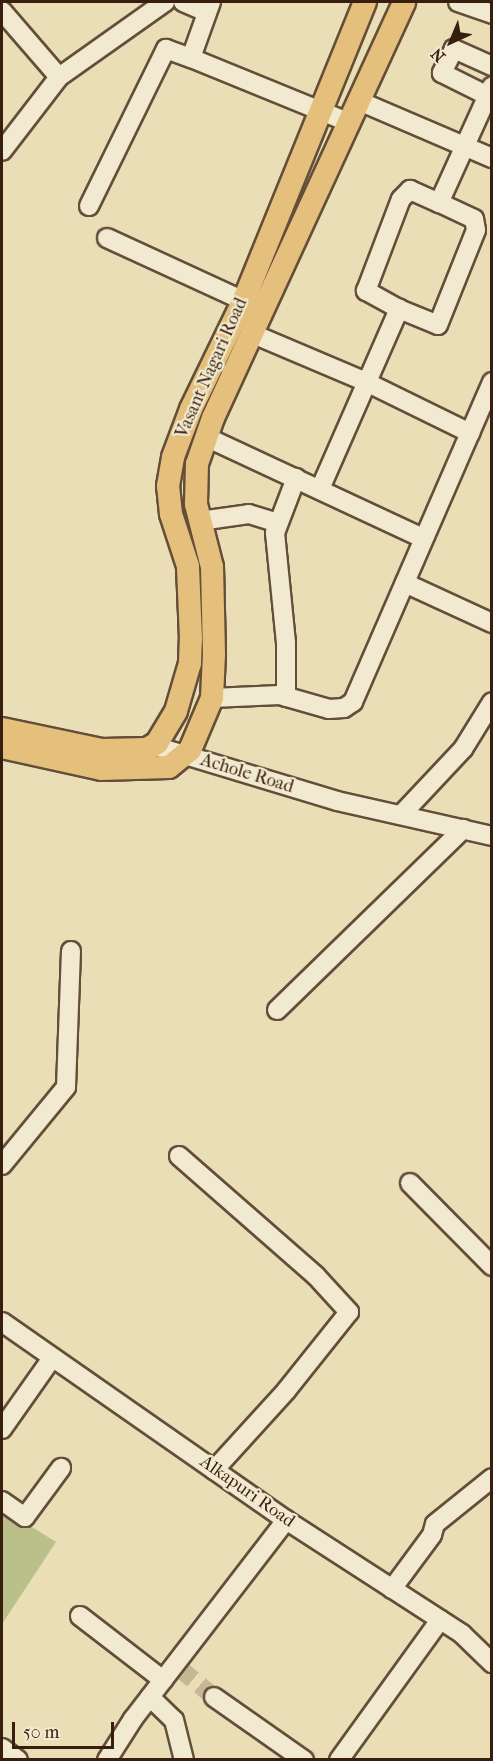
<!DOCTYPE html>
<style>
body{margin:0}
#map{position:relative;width:493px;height:1761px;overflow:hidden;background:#eadeb7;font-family:"IM FELL French Canon",serif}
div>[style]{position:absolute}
.green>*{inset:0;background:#bbc08b}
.minor-tunnel>*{height:18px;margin-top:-9px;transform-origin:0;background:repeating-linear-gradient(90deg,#c6b895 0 18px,transparent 0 27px)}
.roads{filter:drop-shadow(2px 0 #644e39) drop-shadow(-2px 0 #644e39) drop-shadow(0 2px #644e39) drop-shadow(0 -2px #644e39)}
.minor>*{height:18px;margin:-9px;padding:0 9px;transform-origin:9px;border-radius:9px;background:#f1ead0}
.major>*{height:22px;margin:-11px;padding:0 11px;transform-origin:11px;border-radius:11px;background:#e5bf7c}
span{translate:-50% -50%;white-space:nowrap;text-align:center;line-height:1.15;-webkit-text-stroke:4.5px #f1ead0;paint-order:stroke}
.street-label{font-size:18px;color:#381e0f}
.frame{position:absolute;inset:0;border:3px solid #381e0f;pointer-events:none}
.north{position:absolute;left:421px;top:12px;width:60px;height:60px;-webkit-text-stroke:4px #f1ead0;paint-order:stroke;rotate:224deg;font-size:16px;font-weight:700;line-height:24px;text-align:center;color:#381e0f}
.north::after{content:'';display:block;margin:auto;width:21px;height:27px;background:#381e0f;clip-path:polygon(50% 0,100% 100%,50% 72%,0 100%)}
.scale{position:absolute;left:12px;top:1722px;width:102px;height:27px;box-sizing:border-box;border:3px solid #381e0f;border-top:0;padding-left:8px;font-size:18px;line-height:21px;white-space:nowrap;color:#381e0f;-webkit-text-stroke:4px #f1ead0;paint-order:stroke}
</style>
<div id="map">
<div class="green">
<div style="clip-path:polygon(2px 1508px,56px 1542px,2px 1624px)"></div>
</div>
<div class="minor-tunnel">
<div style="left:179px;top:1668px;width:45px;rotate:39.6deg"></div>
</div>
<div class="roads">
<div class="minor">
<div style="left:183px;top:2px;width:26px;rotate:23deg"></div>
<div style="left:211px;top:2px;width:59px;rotate:109.7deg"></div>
<div style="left:191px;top:58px;width:172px;rotate:22.2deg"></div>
<div style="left:458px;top:2px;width:36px;rotate:19deg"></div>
<div style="left:2px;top:11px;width:87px;rotate:49.2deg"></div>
<div style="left:59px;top:77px;width:93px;rotate:127.6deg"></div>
<div style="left:492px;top:66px;width:42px;rotate:-155.9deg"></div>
<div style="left:454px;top:49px;width:27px;rotate:117deg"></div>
<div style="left:442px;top:73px;width:56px;rotate:26.6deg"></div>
<div style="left:59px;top:77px;width:130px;rotate:-35.3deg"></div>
<div style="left:359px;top:101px;width:145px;rotate:23.2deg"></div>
<div style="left:89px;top:206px;width:175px;rotate:-63.9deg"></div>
<div style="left:166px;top:49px;width:27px;rotate:20deg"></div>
<div style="left:107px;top:238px;width:163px;rotate:24.7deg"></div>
<div style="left:399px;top:309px;width:42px;rotate:22.3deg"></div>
<div style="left:438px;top:325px;width:102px;rotate:-68.2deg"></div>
<div style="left:476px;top:230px;width:11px;rotate:-100deg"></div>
<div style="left:474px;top:219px;width:38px;rotate:-155deg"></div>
<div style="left:253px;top:334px;width:123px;rotate:23deg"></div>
<div style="left:366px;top:382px;width:116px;rotate:26.1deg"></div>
<div style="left:206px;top:437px;width:239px;rotate:25deg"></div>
<div style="left:320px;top:489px;width:197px;rotate:-66.3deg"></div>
<div style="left:399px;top:309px;width:38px;rotate:-151deg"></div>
<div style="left:366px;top:291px;width:98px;rotate:-69.2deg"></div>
<div style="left:401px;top:199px;width:13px;rotate:-45deg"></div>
<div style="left:410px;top:190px;width:32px;rotate:24deg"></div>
<div style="left:439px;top:203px;width:128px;rotate:-65.6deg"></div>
<div style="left:200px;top:521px;width:49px;rotate:-8.1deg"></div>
<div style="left:249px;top:514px;width:30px;rotate:17deg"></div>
<div style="left:405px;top:583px;width:96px;rotate:24.7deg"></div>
<div style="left:286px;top:697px;width:54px;rotate:-90deg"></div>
<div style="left:286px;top:643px;width:111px;rotate:-95.7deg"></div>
<div style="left:275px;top:533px;width:59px;rotate:-69.1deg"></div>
<div style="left:212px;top:698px;width:68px;rotate:-2.5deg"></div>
<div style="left:280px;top:695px;width:51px;rotate:15.9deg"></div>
<div style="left:329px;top:709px;width:15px;rotate:-4deg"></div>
<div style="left:344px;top:708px;width:11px;rotate:-34deg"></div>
<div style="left:353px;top:702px;width:349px;rotate:-66.5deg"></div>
<div style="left:155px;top:746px;width:190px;rotate:16.8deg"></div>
<div style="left:337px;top:801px;width:159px;rotate:12.7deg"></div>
<div style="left:401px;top:815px;width:91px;rotate:-46.8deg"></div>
<div style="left:463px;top:749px;width:55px;rotate:-58.3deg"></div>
<div style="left:277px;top:1010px;width:260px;rotate:-44.2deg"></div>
<div style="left:179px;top:1156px;width:182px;rotate:41.2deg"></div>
<div style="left:316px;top:1276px;width:49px;rotate:47.5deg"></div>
<div style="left:349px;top:1312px;width:101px;rotate:128.6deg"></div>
<div style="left:286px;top:1391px;width:107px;rotate:132.3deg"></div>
<div style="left:2px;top:1165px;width:101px;rotate:-50.6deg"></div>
<div style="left:66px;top:1087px;width:136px;rotate:-87.9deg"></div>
<div style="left:410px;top:1183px;width:117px;rotate:45.3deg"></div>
<div style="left:2px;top:1322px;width:346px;rotate:34.9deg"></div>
<div style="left:286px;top:1520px;width:210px;rotate:32.9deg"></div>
<div style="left:462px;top:1634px;width:42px;rotate:44deg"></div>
<div style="left:2px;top:1429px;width:87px;rotate:-54.8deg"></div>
<div style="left:2px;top:1501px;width:28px;rotate:35deg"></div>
<div style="left:25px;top:1517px;width:61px;rotate:-53.7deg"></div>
<div style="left:392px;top:1589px;width:67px;rotate:-53.5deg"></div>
<div style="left:432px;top:1535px;width:11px;rotate:-75deg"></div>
<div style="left:435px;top:1524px;width:73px;rotate:-38.9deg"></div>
<div style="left:80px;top:1616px;width:105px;rotate:37.6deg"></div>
<div style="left:150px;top:1697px;width:33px;rotate:44deg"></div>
<div style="left:174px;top:1720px;width:41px;rotate:76deg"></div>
<div style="left:214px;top:1697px;width:110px;rotate:35deg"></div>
<div style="left:2px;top:1748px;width:20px;rotate:37deg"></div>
<div style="left:107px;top:1760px;width:49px;rotate:-57.6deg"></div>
<div style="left:133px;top:1719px;width:251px;rotate:-52.4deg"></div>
<div style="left:339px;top:1760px;width:173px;rotate:-54.2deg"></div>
</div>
<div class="major">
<div style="left:2px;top:729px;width:102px;rotate:11.9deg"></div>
<div style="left:102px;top:750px;width:45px;rotate:-1.3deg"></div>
<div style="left:147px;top:749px;width:12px;rotate:-31deg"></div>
<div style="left:157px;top:743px;width:37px;rotate:-59deg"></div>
<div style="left:176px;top:711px;width:50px;rotate:-73.7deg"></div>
<div style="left:190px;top:663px;width:24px;rotate:-88deg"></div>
<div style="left:191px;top:639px;width:73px;rotate:-92.4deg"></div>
<div style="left:188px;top:566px;width:55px;rotate:-108.1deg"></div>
<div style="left:171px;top:514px;width:28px;rotate:-96deg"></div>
<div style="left:168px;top:486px;width:29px;rotate:-80deg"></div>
<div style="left:173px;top:457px;width:51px;rotate:-69.4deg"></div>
<div style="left:191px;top:409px;width:121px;rotate:-64.1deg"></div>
<div style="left:244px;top:300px;width:322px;rotate:-67.9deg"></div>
<div style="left:2px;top:747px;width:101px;rotate:12.5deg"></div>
<div style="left:101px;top:769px;width:68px;rotate:-1.7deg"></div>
<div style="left:169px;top:767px;width:27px;rotate:-39deg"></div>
<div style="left:190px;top:750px;width:56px;rotate:-67.1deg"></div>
<div style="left:212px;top:698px;width:44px;rotate:-87.4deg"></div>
<div style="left:214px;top:654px;width:87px;rotate:-91.3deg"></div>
<div style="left:212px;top:567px;width:65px;rotate:-104.3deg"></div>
<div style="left:196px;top:504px;width:40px;rotate:-88.6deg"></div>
<div style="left:197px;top:464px;width:49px;rotate:-70.8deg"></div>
<div style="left:213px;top:418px;width:458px;rotate:-65.3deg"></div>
</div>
</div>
<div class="street-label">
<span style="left:212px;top:368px;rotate:-66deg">Vasant Nagari Road</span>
<span style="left:247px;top:774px;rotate:17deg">Achole Road</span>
<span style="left:247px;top:1492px;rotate:35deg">Alkapuri Road</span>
</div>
<div class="frame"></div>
<div class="north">N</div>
<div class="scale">50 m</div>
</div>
